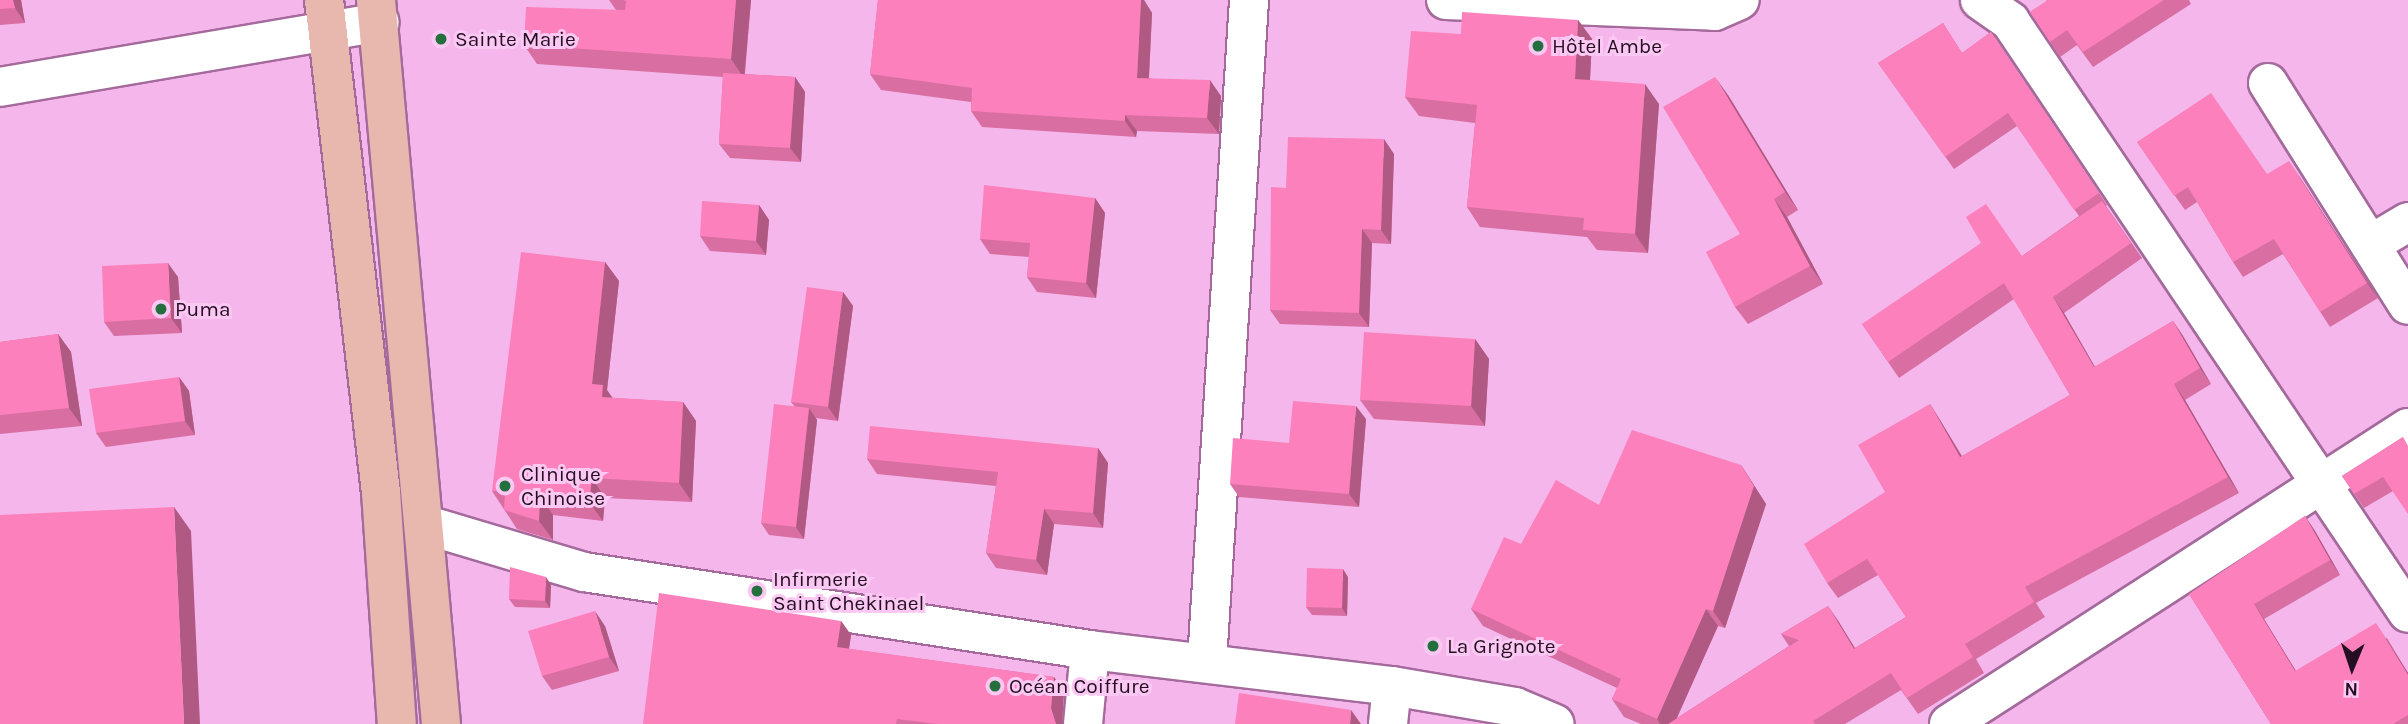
<!DOCTYPE html>
<meta charset="utf-8">
<style>
body{margin:0}
#map{position:relative;width:2408px;height:724px;overflow:hidden;background:#f5b6ec;font-family:Karla,sans-serif}
div>[style]{position:absolute}
.roads{filter:drop-shadow(2px 0 #a46a9c) drop-shadow(-2px 0 #a46a9c) drop-shadow(0 2px #a46a9c) drop-shadow(0 -2px #a46a9c)}
.street>*{height:38px;margin:-19px;padding:0 19px;transform-origin:19px;border-radius:19px;background:#fff}
.primary>*{height:38px;margin:-19px;padding:0 19px;transform-origin:19px;border-radius:19px;background:#e8b7ae}
.wall>*{inset:0;background:#d86ea1}
.shaded-wall>*{inset:0;background:#b05a83}
.building>*{inset:0;background:#fb80bb}
.dots>*{width:19px;height:19px;translate:-50% -50%;box-sizing:border-box;border:4px solid #fbc8f3;border-radius:50%}
span{translate:-50% -50%;white-space:nowrap;text-align:center;line-height:1.15;-webkit-text-stroke:6px #fbc8f3;paint-order:stroke}
.poi-label{font-size:21px;color:#240e22}
.left{translate:0 -50%;text-align:left}
.north{position:absolute;left:2317px;top:633px;width:70px;height:70px;-webkit-text-stroke:5px #fbc8f3;paint-order:stroke;rotate:182deg;font-size:19px;font-weight:700;line-height:28px;text-align:center;color:#240e22}
.north::after{content:'';display:block;margin:auto;width:24px;height:32px;background:#240e22;clip-path:polygon(50% 0,100% 100%,50% 72%,0 100%)}
</style>
<div id="map">
<div class="roads">
<div class="street">
<div style="left:1446px;top:0;width:269px;rotate:2.3deg"></div>
<div style="left:1715px;top:11px;width:27px;rotate:-24deg"></div>
<div style="left:1980px;top:0;width:37px;rotate:35deg"></div>
<div style="left:2010px;top:21px;width:713px;rotate:56.09deg"></div>
<div style="left:2268px;top:83px;width:262px;rotate:57.8deg"></div>
<div style="left:0;top:87px;width:385px;rotate:-9.7deg"></div>
<div style="left:2371px;top:244px;width:43px;rotate:-30.7deg"></div>
<div style="left:426px;top:525px;width:165px;rotate:16.6deg"></div>
<div style="left:584px;top:572px;width:512px;rotate:8.76deg"></div>
<div style="left:1090px;top:650px;width:304px;rotate:6.8deg"></div>
<div style="left:1392px;top:686px;width:125px;rotate:9.7deg"></div>
<div style="left:1515px;top:707px;width:43px;rotate:23deg"></div>
<div style="left:1207px;top:661px;width:662px;rotate:-86.36deg"></div>
<div style="left:1083px;top:724px;width:74px;rotate:-84.6deg"></div>
<div style="left:1388px;top:724px;width:38px;rotate:-84deg"></div>
<div style="left:1949px;top:724px;width:546px;rotate:-32.82deg"></div>
</div>
<div class="primary">
<div style="left:324px;top:0;width:495px;rotate:83.4deg"></div>
<div style="left:381px;top:492px;width:233px;rotate:86.1deg"></div>
<div style="left:376px;top:0;width:727px;rotate:84.87deg"></div>
</div>
</div>
<div class="wall">
<div style="clip-path:polygon(0 0,21px 0,25px 23px,0 25px)"></div>
<div style="clip-path:polygon(609px 0,751px 0,745px 74px,795px 77px,805px 92px,801px 162px,730px 158px,719px 144px,723px 77px,537px 64px,524px 45px,616px 10px)"></div>
<div style="clip-path:polygon(878px 0,1144px 0,1152px 13px,1149px 78px,1221px 96px,1219px 134px,1137px 131px,1136px 137px,982px 127px,971px 111px,971px 102px,881px 90px,870px 74px)"></div>
<div style="clip-path:polygon(2046px 0,2189px 0,2191px 4px,2093px 67px,2077px 45px,2060px 57px,2030px 12px,2047px 1px)"></div>
<div style="clip-path:polygon(1578px 20px,1592px 39px,1590px 80px,1659px 104px,1648px 253px,1597px 250px,1587px 237px,1480px 227px,1467px 207px,1475px 123px,1419px 116px,1405px 97px,1461px 34px)"></div>
<div style="clip-path:polygon(1943px 23px,1962px 53px,1991px 32px,2107px 205px,2106px 206px,2142px 258px,2064px 313px,2095px 367px,2173px 321px,2183px 336px,2211px 384px,2185px 400px,2239px 493px,2036px 603px,2045px 617px,1976px 659px,1984px 673px,1918px 714px,1901px 690px,1845px 724px,1641px 724px,1624px 717px,1612px 699px,1617px 688px,1483px 626px,1471px 609px,1521px 544px,1599px 505px,1741px 465px,1766px 504px,1725px 628px,1718px 626px,1677px 718px,1789px 646px,1781px 634px,1828px 606px,1855px 648px,1906px 617px,1878px 575px,1838px 598px,1827px 583px,1885px 492px,1930px 404px,1940px 420px,1962px 456px,2070px 395px,2014px 299px,1899px 378px,1862px 324px,2022px 256px,2079px 216px,2017px 126px,1954px 169px,1878px 63px)"></div>
<div style="clip-path:polygon(1728px 95px,1798px 210px,1787px 217px,1823px 284px,1748px 324px,1735px 307px,1740px 234px)"></div>
<div style="clip-path:polygon(2137px 142px,2267px 174px,2299px 176px,2378px 298px,2330px 327px,2283px 254px,2243px 277px,2233px 262px,2197px 202px,2185px 210px)"></div>
<div style="clip-path:polygon(1394px 154px,1391px 244px,1372px 243px,1369px 327px,1280px 324px,1270px 310px,1286px 188px)"></div>
<div style="clip-path:polygon(1095px 198px,1105px 213px,1096px 298px,1037px 292px,1027px 277px,1029px 257px,990px 254px,980px 239px)"></div>
<div style="clip-path:polygon(759px 205px,769px 220px,766px 255px,710px 251px,700px 236px)"></div>
<div style="clip-path:polygon(605px 262px,619px 281px,607px 390px,612px 398px,683px 402px,696px 421px,692px 502px,605px 498px,603px 521px,553px 515px,553px 540px,517px 529px,492px 491px)"></div>
<div style="clip-path:polygon(178px 277px,182px 333px,114px 336px,104px 322px)"></div>
<div style="clip-path:polygon(843px 292px,853px 306px,838px 421px,816px 418px,817px 420px,804px 539px,769px 535px,761px 523px,795px 407px,791px 402px)"></div>
<div style="clip-path:polygon(58px 334px,71px 352px,82px 426px,0 434px,0 342px)"></div>
<div style="clip-path:polygon(1475px 339px,1489px 359px,1485px 426px,1374px 419px,1360px 400px)"></div>
<div style="clip-path:polygon(179px 377px,189px 391px,195px 435px,106px 447px,96px 433px)"></div>
<div style="clip-path:polygon(1366px 419px,1359px 507px,1239px 497px,1230px 484px,1289px 443px)"></div>
<div style="clip-path:polygon(2403px 437px,2393px 491px,2364px 508px,2342px 476px)"></div>
<div style="clip-path:polygon(1098px 448px,1108px 463px,1103px 528px,1054px 524px,1047px 575px,996px 568px,986px 553px,996px 486px,877px 474px,867px 459px)"></div>
<div style="clip-path:polygon(2305px 516px,2315px 531px,2340px 575px,2264px 619px,2296px 671px,2387px 638px,2408px 673px,2408px 724px,2271px 724px,2189px 594px)"></div>
<div style="clip-path:polygon(1348px 577px,1347px 616px,1312px 615px,1306px 607px)"></div>
<div style="clip-path:polygon(551px 585px,550px 608px,515px 607px,509px 599px)"></div>
<div style="clip-path:polygon(841px 621px,851px 635px,849px 649px,1054px 677px,1064px 692px,1062px 724px,643px 724px)"></div>
<div style="clip-path:polygon(605px 626px,619px 671px,552px 690px,542px 676px)"></div>
</div>
<div class="shaded-wall">
<div style="clip-path:polygon(13px 0,21px 0,25px 23px,15px 8px)"></div>
<div style="clip-path:polygon(736px 0,751px 0,744px 78px,731px 59px)"></div>
<div style="clip-path:polygon(1141px 0,1144px 0,1152px 13px,1148px 94px,1137px 78px)"></div>
<div style="clip-path:polygon(1578px 20px,1592px 39px,1589px 99px,1575px 79px)"></div>
<div style="clip-path:polygon(795px 77px,805px 92px,801px 162px,790px 148px)"></div>
<div style="clip-path:polygon(1715px 77px,1728px 95px,1798px 210px,1785px 192px)"></div>
<div style="clip-path:polygon(1210px 80px,1221px 96px,1219px 134px,1207px 118px)"></div>
<div style="clip-path:polygon(1645px 84px,1659px 104px,1648px 253px,1635px 234px)"></div>
<div style="clip-path:polygon(1125px 115px,1137px 131px,1136px 137px,1125px 121px)"></div>
<div style="clip-path:polygon(1384px 139px,1394px 154px,1391px 244px,1381px 230px)"></div>
<div style="clip-path:polygon(2289px 161px,2299px 176px,2378px 298px,2367px 283px)"></div>
<div style="clip-path:polygon(1095px 198px,1105px 213px,1096px 298px,1086px 283px)"></div>
<div style="clip-path:polygon(1774px 199px,1787px 217px,1823px 284px,1810px 266px)"></div>
<div style="clip-path:polygon(759px 205px,769px 220px,766px 255px,756px 241px)"></div>
<div style="clip-path:polygon(1362px 229px,1372px 243px,1369px 327px,1359px 313px)"></div>
<div style="clip-path:polygon(605px 262px,619px 281px,607px 390px,617px 404px,615px 416px,592px 384px)"></div>
<div style="clip-path:polygon(168px 263px,178px 277px,182px 333px,171px 318px)"></div>
<div style="clip-path:polygon(843px 292px,853px 306px,838px 421px,828px 407px)"></div>
<div style="clip-path:polygon(2053px 297px,2064px 313px,2104px 383px,2094px 367px)"></div>
<div style="clip-path:polygon(2173px 321px,2183px 336px,2211px 384px,2200px 368px)"></div>
<div style="clip-path:polygon(58px 334px,71px 352px,82px 426px,69px 408px)"></div>
<div style="clip-path:polygon(1475px 339px,1489px 359px,1485px 426px,1471px 406px)"></div>
<div style="clip-path:polygon(179px 377px,189px 391px,195px 435px,185px 421px)"></div>
<div style="clip-path:polygon(2174px 384px,2185px 400px,2239px 493px,2228px 477px)"></div>
<div style="clip-path:polygon(683px 402px,696px 421px,692px 502px,679px 483px)"></div>
<div style="clip-path:polygon(1930px 404px,1940px 420px,1971px 472px,1960px 457px)"></div>
<div style="clip-path:polygon(1356px 406px,1366px 419px,1359px 507px,1349px 494px)"></div>
<div style="clip-path:polygon(809px 408px,817px 420px,804px 539px,796px 527px)"></div>
<div style="clip-path:polygon(1098px 448px,1108px 463px,1103px 528px,1093px 513px)"></div>
<div style="clip-path:polygon(1741px 465px,1766px 504px,1725px 628px,1713px 611px)"></div>
<div style="clip-path:polygon(592px 478px,605px 498px,603px 521px,589px 502px)"></div>
<div style="clip-path:polygon(540px 496px,553px 515px,553px 540px,539px 521px)"></div>
<div style="clip-path:polygon(174px 507px,191px 531px,200px 724px,184px 724px)"></div>
<div style="clip-path:polygon(1044px 509px,1054px 524px,1047px 575px,1036px 560px)"></div>
<div style="clip-path:polygon(2305px 516px,2315px 531px,2340px 575px,2330px 560px)"></div>
<div style="clip-path:polygon(1343px 569px,1348px 577px,1347px 616px,1342px 608px)"></div>
<div style="clip-path:polygon(546px 577px,551px 585px,550px 608px,545px 601px)"></div>
<div style="clip-path:polygon(2254px 604px,2264px 619px,2305px 686px,2295px 671px)"></div>
<div style="clip-path:polygon(1828px 606px,1839px 622px,1865px 665px,1854px 649px)"></div>
<div style="clip-path:polygon(1706px 609px,1718px 626px,1674px 724px,1660px 724px,1657px 719px)"></div>
<div style="clip-path:polygon(595px 611px,605px 626px,619px 671px,609px 657px)"></div>
<div style="clip-path:polygon(841px 621px,851px 635px,847px 662px,837px 647px)"></div>
<div style="clip-path:polygon(2376px 623px,2408px 673px,2408px 675px)"></div>
<div style="clip-path:polygon(1054px 677px,1064px 692px,1062px 724px,1056px 724px,1051px 708px)"></div>
<div style="clip-path:polygon(1351px 710px,1361px 724px,1350px 724px)"></div>
</div>
<div class="building">
<div style="clip-path:polygon(0 0,13px 0,15px 8px,0 9px)"></div>
<div style="clip-path:polygon(623px 0,736px 0,731px 59px,524px 45px,526px 7px,625px 10px,626px 1px)"></div>
<div style="clip-path:polygon(878px 0,1141px 0,1137px 78px,1210px 80px,1207px 118px,1125px 115px,1125px 121px,971px 111px,972px 88px,870px 74px)"></div>
<div style="clip-path:polygon(2046px 0,2164px 0,2083px 52px,2067px 30px,2050px 42px,2030px 12px,2047px 1px)"></div>
<div style="clip-path:polygon(1462px 12px,1578px 20px,1575px 79px,1645px 84px,1635px 234px,1583px 230px,1584px 218px,1467px 207px,1477px 105px,1405px 97px,1411px 31px,1461px 34px)"></div>
<div style="clip-path:polygon(1943px 23px,1962px 53px,1991px 32px,2099px 193px,2074px 210px,2008px 113px,1945px 157px,1878px 63px)"></div>
<div style="clip-path:polygon(723px 73px,795px 77px,790px 148px,719px 144px)"></div>
<div style="clip-path:polygon(1715px 77px,1785px 192px,1774px 199px,1810px 266px,1735px 307px,1706px 252px,1740px 234px,1663px 107px)"></div>
<div style="clip-path:polygon(2211px 93px,2267px 174px,2289px 161px,2367px 283px,2320px 312px,2274px 239px,2233px 262px,2188px 187px,2174px 196px,2137px 142px)"></div>
<div style="clip-path:polygon(1288px 137px,1384px 139px,1381px 230px,1362px 229px,1359px 313px,1270px 310px,1271px 187px,1286px 188px)"></div>
<div style="clip-path:polygon(984px 185px,1095px 198px,1086px 283px,1027px 277px,1030px 243px,980px 239px)"></div>
<div style="clip-path:polygon(702px 201px,759px 205px,756px 241px,700px 236px)"></div>
<div style="clip-path:polygon(2102px 201px,2131px 243px,2053px 297px,2094px 367px,2173px 321px,2200px 368px,2174px 384px,2228px 477px,2025px 587px,2034px 602px,1965px 644px,1973px 657px,1907px 698px,1891px 673px,1813px 721px,1815px 724px,1668px 724px,1799px 640px,1781px 634px,1828px 606px,1854px 649px,1906px 617px,1867px 559px,1827px 583px,1804px 544px,1885px 492px,1858px 445px,1930px 404px,1960px 457px,2070px 395px,2004px 283px,1888px 362px,1862px 324px,1981px 243px,1966px 217px,1986px 204px,2022px 256px)"></div>
<div style="clip-path:polygon(521px 252px,605px 262px,592px 384px,603px 385px,602px 397px,683px 402px,679px 483px,592px 478px,589px 502px,540px 496px,539px 521px,504px 510px,505px 492px,492px 491px)"></div>
<div style="clip-path:polygon(168px 263px,171px 318px,104px 322px,102px 266px)"></div>
<div style="clip-path:polygon(807px 287px,843px 292px,828px 407px,791px 402px)"></div>
<div style="clip-path:polygon(1364px 332px,1475px 339px,1471px 406px,1360px 400px)"></div>
<div style="clip-path:polygon(58px 334px,69px 408px,0 415px,0 342px)"></div>
<div style="clip-path:polygon(179px 377px,185px 421px,96px 433px,89px 389px)"></div>
<div style="clip-path:polygon(1293px 401px,1356px 406px,1349px 494px,1230px 484px,1233px 438px,1289px 443px)"></div>
<div style="clip-path:polygon(774px 404px,809px 408px,796px 527px,761px 523px)"></div>
<div style="clip-path:polygon(870px 426px,1098px 448px,1093px 513px,1044px 509px,1036px 560px,986px 553px,998px 472px,867px 459px)"></div>
<div style="clip-path:polygon(1632px 430px,1741px 465px,1754px 486px,1713px 611px,1706px 609px,1657px 719px,1612px 699px,1621px 679px,1471px 609px,1504px 537px,1521px 544px,1556px 480px,1599px 505px)"></div>
<div style="clip-path:polygon(2403px 437px,2408px 446px,2408px 514px,2383px 477px,2354px 494px,2342px 476px)"></div>
<div style="clip-path:polygon(174px 507px,184px 724px,0 724px,0 515px)"></div>
<div style="clip-path:polygon(2305px 516px,2330px 560px,2254px 604px,2295px 671px,2376px 623px,2408px 675px,2408px 715px,2393px 724px,2271px 724px,2189px 594px)"></div>
<div style="clip-path:polygon(510px 567px,546px 577px,545px 601px,509px 599px)"></div>
<div style="clip-path:polygon(1307px 568px,1343px 569px,1342px 608px,1306px 607px)"></div>
<div style="clip-path:polygon(659px 593px,841px 621px,837px 647px,1054px 677px,1051px 708px,1056px 724px,937px 724px,897px 719px,896px 724px,643px 724px)"></div>
<div style="clip-path:polygon(595px 611px,609px 657px,542px 676px,528px 631px)"></div>
<div style="clip-path:polygon(1239px 693px,1351px 710px,1350px 724px,1235px 724px)"></div>
</div>
<div class="dots">
<div style="left:441px;top:39px;background:#236f3e"></div>
<div style="left:1538px;top:46px;background:#236f3e"></div>
<div style="left:161px;top:309px;background:#236f3e"></div>
<div style="left:505px;top:486px;background:#236f3e"></div>
<div style="left:757px;top:591px;background:#236f3e"></div>
<div style="left:1433px;top:646px;background:#236f3e"></div>
<div style="left:995px;top:686px;background:#236f3e"></div>
</div>
<div class="poi-label">
<span class="left" style="left:455px;top:39px">Sainte Marie</span>
<span class="left" style="left:1552px;top:46px">Hôtel Ambe</span>
<span class="left" style="left:175px;top:309px">Puma</span>
<span class="left" style="left:521px;top:486px">Clinique<br>Chinoise</span>
<span class="left" style="left:773px;top:591px">Infirmerie<br>Saint Chekinael</span>
<span class="left" style="left:1447px;top:646px">La Grignote</span>
<span class="left" style="left:1009px;top:686px">Océan Coiffure</span>
</div>
<div class="north">N</div>
</div>
